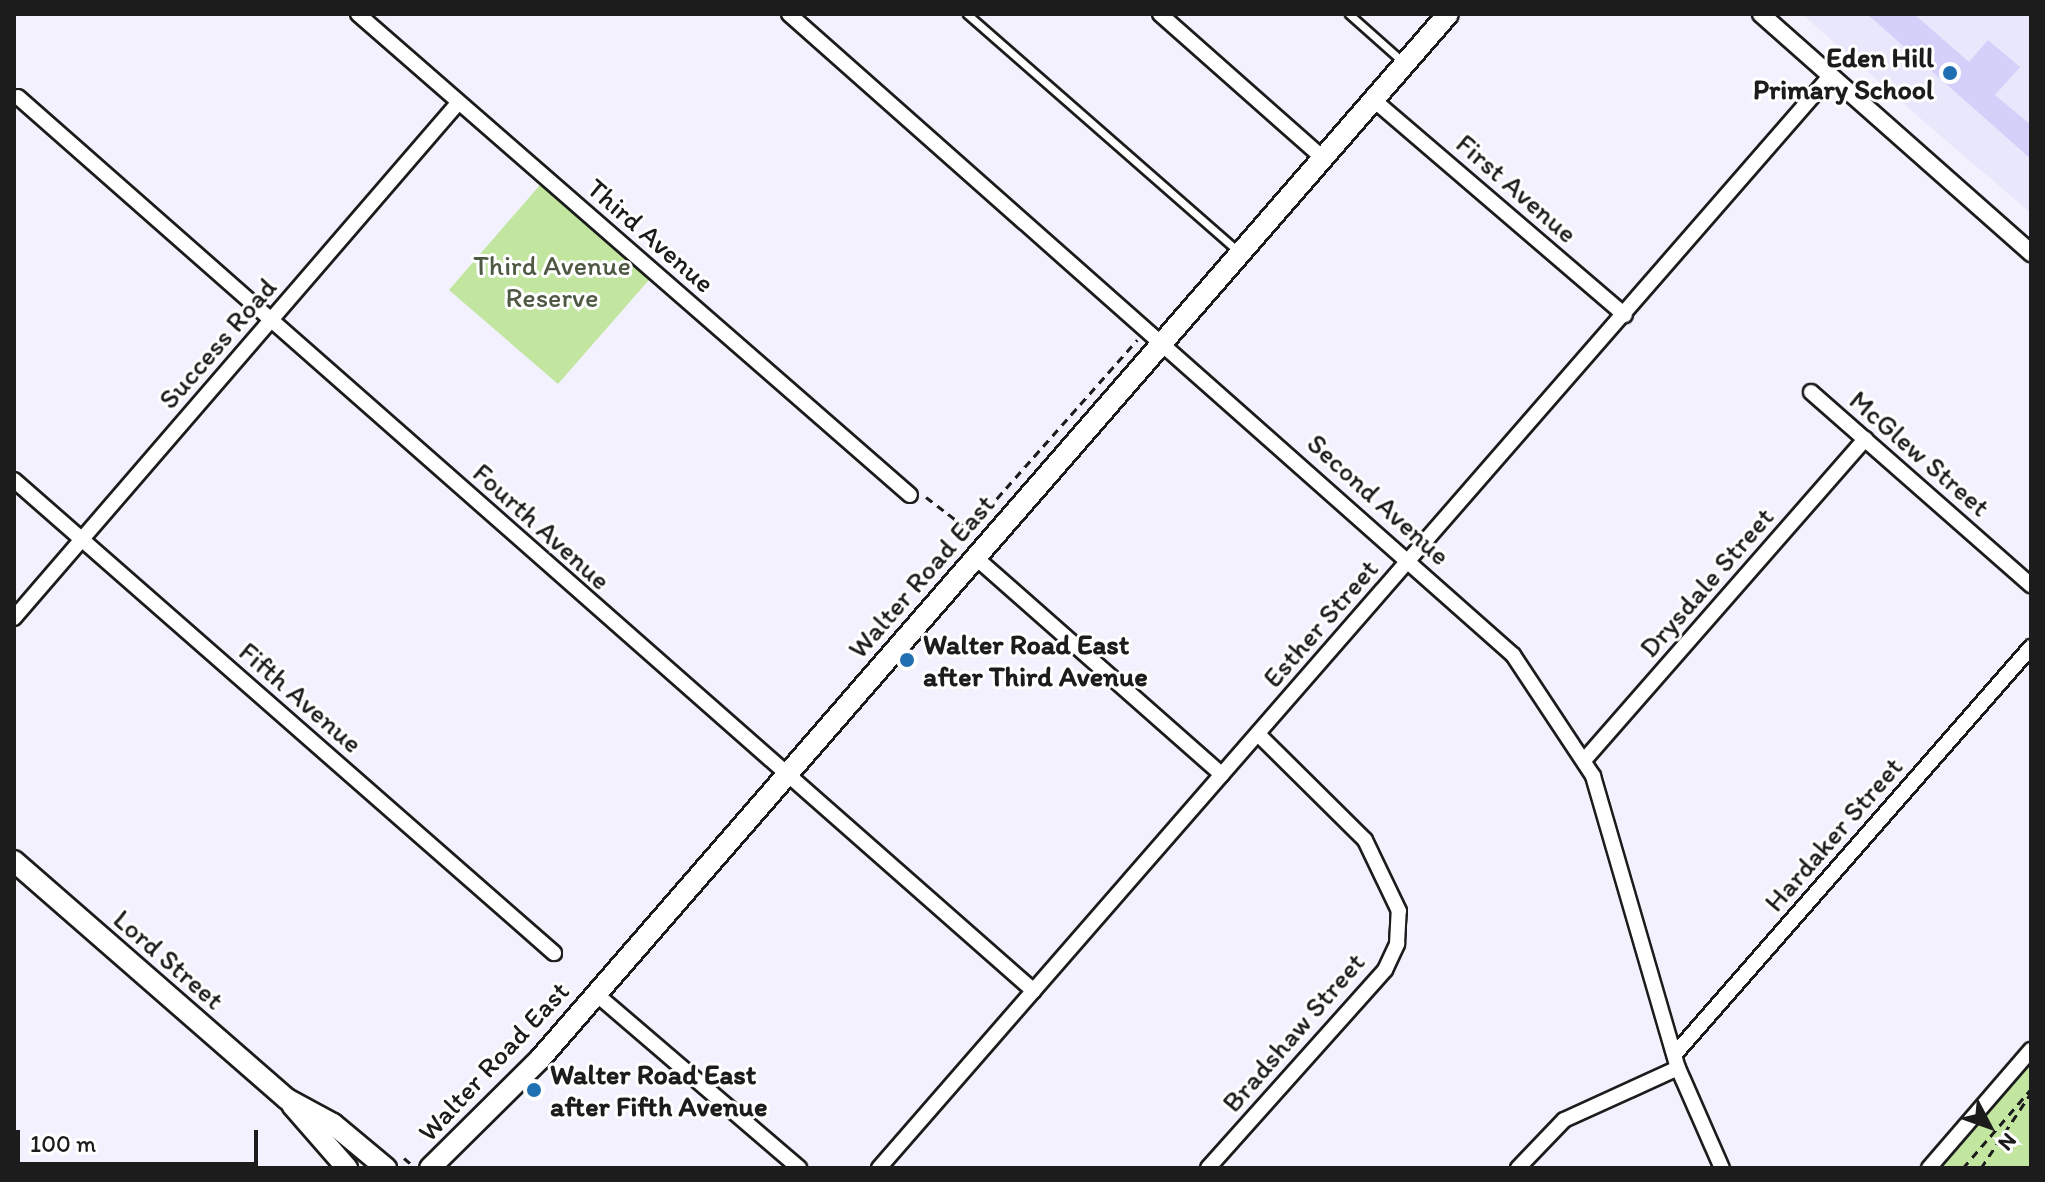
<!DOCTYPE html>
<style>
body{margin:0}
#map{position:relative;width:2045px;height:1182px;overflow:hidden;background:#f2f1fd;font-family:Itim,sans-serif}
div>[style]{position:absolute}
.built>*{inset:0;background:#e9e7fc}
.green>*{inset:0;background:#c2e6a0}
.building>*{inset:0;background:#d4d0f9}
.path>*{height:3px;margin-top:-1.5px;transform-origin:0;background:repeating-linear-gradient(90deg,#1c1c1c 0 8px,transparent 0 14px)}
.roads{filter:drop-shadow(2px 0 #1c1c1c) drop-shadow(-2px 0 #1c1c1c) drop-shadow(0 2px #1c1c1c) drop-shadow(0 -2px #1c1c1c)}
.service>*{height:7px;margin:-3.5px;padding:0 3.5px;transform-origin:3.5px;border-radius:3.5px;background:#fff}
.minor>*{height:14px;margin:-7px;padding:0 7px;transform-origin:7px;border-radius:7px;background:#fff}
.tertiary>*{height:16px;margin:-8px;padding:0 8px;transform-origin:8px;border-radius:8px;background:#fff}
.primary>*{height:20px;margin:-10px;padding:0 10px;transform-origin:10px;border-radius:10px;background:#fff}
.dots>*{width:22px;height:22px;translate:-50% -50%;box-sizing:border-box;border:4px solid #fff;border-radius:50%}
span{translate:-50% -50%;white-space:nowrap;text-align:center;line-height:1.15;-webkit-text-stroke:6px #fff;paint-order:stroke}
.poi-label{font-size:28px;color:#1c1c1c;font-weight:700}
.right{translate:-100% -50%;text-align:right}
.left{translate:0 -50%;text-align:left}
.street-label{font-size:28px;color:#1c1c1c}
.park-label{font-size:28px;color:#4e5944}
.frame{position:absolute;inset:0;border:16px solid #1c1c1c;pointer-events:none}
.north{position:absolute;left:1949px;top:1086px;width:80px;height:80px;-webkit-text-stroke:6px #fff;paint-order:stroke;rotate:131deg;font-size:22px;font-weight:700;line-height:32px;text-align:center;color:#1c1c1c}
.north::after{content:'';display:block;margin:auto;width:28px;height:36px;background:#1c1c1c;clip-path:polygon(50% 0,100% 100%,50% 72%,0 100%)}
.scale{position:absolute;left:16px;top:1130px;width:242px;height:36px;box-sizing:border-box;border:4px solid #1c1c1c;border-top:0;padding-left:10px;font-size:24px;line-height:28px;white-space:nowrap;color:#1c1c1c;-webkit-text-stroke:6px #fff;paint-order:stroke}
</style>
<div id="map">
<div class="built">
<div style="clip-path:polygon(1802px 14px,2031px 14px,2031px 213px,1936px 132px)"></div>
</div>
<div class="green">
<div style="clip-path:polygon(546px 178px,655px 273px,558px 384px,449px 290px)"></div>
<div style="clip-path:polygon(2024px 1058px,2031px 1065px,2031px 1168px,1929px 1168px)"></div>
</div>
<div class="building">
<div style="clip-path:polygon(1867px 14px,1914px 14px,1969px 62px,1988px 40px,2020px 67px,1995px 95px,2031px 125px,2031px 159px)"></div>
</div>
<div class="path">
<div style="left:926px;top:497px;width:54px;rotate:37.5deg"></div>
<div style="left:969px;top:530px;width:254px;rotate:-48.5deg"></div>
<div style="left:404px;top:1158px;width:11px;rotate:41deg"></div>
<div style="left:1963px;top:1168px;width:104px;rotate:-49.3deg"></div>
<div style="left:1981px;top:1168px;width:90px;rotate:-56.3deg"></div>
</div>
<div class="roads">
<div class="service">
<div style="left:967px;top:14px;width:360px;rotate:41.2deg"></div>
<div style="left:1349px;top:14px;width:72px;rotate:41.6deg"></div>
</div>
<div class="minor">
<div style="left:358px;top:14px;width:732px;rotate:41.07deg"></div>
<div style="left:789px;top:14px;width:967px;rotate:41.52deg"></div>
<div style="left:1513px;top:655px;width:145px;rotate:56.5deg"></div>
<div style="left:1593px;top:776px;width:304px;rotate:73.8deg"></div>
<div style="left:1678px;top:1068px;width:109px;rotate:66.3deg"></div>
<div style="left:1160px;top:14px;width:219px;rotate:41.5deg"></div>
<div style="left:18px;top:97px;width:1353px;rotate:41.35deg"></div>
<div style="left:1375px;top:101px;width:329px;rotate:40.6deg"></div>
<div style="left:1811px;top:392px;width:293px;rotate:41.3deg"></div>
<div style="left:14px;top:480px;width:718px;rotate:41.22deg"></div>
<div style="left:975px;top:557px;width:329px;rotate:41.4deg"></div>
<div style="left:14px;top:618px;width:681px;rotate:-49.23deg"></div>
<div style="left:1586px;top:758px;width:424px;rotate:-48.8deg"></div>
<div style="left:595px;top:993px;width:269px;rotate:40.6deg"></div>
<div style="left:1675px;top:1054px;width:541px;rotate:-48.82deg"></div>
<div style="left:879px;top:1168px;width:1449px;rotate:-48.94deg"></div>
<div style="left:1208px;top:1168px;width:266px;rotate:-48.2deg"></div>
<div style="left:1385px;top:970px;width:29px;rotate:-65deg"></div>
<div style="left:1397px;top:944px;width:33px;rotate:-87deg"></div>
<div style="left:1399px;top:911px;width:79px;rotate:-115.6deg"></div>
<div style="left:1365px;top:840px;width:151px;rotate:-135.3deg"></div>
<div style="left:1518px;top:1168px;width:66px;rotate:-46.2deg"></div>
<div style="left:1564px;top:1120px;width:125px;rotate:-24.5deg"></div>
<div style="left:1929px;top:1168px;width:156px;rotate:-49.2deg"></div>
</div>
<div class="tertiary">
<div style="left:1761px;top:14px;width:361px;rotate:41.5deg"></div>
</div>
<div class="primary">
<div style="left:14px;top:861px;width:362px;rotate:41.1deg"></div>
<div style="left:287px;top:1099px;width:52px;rotate:28.5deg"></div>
<div style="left:333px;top:1124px;width:69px;rotate:39.7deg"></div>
<div style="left:292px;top:1105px;width:84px;rotate:48.9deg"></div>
<div style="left:430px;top:1168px;width:155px;rotate:-44.7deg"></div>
<div style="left:540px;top:1059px;width:1384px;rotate:-49.01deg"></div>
</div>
</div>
<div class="dots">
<div style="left:1950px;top:73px;background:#1f6fb2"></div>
<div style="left:907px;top:660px;background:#1f6fb2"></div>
<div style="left:534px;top:1090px;background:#1f6fb2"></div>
</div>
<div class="poi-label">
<span class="right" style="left:1934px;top:73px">Eden Hill<br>Primary School</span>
<span class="left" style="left:923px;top:660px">Walter Road East<br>after Third Avenue</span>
<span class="left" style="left:550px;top:1090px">Walter Road East<br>after Fifth Avenue</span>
</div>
<div class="street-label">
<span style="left:1517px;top:188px;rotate:41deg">First Avenue</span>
<span style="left:651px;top:235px;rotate:41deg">Third Avenue</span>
<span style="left:217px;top:343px;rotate:-49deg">Success Road</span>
<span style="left:1920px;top:453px;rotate:41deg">McGlew Street</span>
<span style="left:1379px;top:499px;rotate:42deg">Second Avenue</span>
<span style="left:542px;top:526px;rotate:42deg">Fourth Avenue</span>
<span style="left:921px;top:576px;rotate:-49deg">Walter Road East</span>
<span style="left:1706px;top:582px;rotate:-49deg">Drysdale Street</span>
<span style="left:1320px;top:623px;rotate:-49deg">Esther Street</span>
<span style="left:301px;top:697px;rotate:41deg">Fifth Avenue</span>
<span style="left:1833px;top:834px;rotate:-49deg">Hardaker Street</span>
<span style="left:169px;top:959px;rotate:41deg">Lord Street</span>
<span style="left:1293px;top:1032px;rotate:-49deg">Bradshaw Street</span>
<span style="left:493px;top:1061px;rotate:-47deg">Walter Road East</span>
</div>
<div class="park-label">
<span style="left:552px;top:281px">Third Avenue<br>Reserve</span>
</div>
<div class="frame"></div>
<div class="north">N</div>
<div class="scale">100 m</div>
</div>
